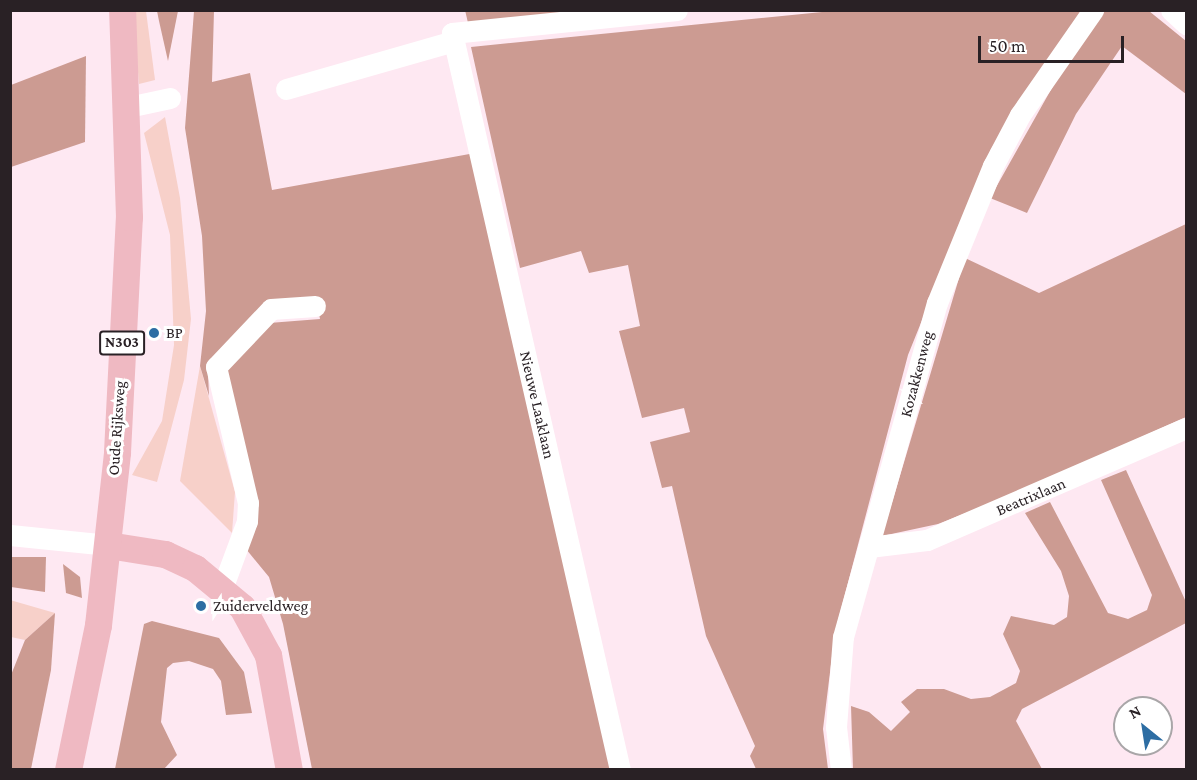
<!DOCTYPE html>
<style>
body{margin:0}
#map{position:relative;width:1197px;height:780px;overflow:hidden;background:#fee8f2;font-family:"Crimson Pro",serif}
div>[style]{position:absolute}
.green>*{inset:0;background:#f7d0c9}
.forest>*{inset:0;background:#cc9b92}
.minor>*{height:21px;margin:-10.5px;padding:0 10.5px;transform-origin:10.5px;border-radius:10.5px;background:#fff}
.major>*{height:27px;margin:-13.5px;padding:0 13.5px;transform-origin:13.5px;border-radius:13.5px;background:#efb9c2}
.dots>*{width:16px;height:16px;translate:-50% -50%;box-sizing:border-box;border:3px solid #fff;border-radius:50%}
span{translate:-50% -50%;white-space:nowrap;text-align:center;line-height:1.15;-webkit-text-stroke:6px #fff;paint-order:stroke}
.shield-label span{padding:2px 4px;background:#fff;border:2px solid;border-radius:4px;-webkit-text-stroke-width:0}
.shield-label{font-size:15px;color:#292125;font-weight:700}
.poi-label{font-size:16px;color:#292125}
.left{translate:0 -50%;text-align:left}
.street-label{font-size:16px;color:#292125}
.frame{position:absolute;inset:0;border:12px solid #292125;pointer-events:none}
.north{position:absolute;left:1113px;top:696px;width:60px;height:60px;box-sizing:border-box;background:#fff;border:2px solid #a9a6a8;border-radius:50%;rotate:330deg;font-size:16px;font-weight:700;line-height:24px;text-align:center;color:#292125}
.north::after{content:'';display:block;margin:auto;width:21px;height:27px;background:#2d6da3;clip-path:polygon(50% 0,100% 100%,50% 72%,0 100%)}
.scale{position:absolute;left:978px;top:36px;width:146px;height:27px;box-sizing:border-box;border:3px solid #292125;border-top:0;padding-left:8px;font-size:18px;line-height:21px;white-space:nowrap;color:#292125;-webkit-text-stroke:4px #fff;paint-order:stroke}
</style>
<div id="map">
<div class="green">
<div style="clip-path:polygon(133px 11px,146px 11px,155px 80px,139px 84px)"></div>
<div style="clip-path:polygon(165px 117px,180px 198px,191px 319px,184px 380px,157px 482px,132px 475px,162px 421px,174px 345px,170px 235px,144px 133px)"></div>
<div style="clip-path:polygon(200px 366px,235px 492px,232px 533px,180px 481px)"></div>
<div style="clip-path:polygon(10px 600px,55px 613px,25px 640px,11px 637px)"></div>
</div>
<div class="forest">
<div style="clip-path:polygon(465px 10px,591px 11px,468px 23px)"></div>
<div style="clip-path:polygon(157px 11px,178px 11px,168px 61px,159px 21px)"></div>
<div style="clip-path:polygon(194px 11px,214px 11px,212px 82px,250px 73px,272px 190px,475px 153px,614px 769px,312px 769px,283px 624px,269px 577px,246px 549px,257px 505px,223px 374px,269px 323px,320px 319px,317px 303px,270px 307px,208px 372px,209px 396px,200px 366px,206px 311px,202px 236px,185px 128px)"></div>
<div style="clip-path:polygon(832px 11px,1084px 11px,991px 149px,908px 355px,835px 632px,823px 729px,828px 769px,756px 769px,750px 756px,755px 746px,706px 636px,672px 486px,662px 488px,650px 442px,690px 432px,684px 408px,642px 418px,619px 331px,640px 326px,628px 265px,589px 273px,581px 251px,520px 268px,471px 47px)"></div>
<div style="clip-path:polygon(1105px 11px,1149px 11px,1186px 41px,1186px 94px,1122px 46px,1076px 114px,1027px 213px,990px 198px,1066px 63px)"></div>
<div style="clip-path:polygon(86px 56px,85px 142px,11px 167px,11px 85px)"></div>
<div style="clip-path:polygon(1186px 224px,1186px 417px,1017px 493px,938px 524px,882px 536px,965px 258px,1039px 293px)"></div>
<div style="clip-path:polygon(1126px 470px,1186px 602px,1186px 623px,1022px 709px,1016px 721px,1042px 769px,853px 769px,851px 706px,869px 712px,891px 731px,910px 712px,901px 702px,917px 689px,944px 689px,971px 699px,990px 697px,1016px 683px,1020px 671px,1003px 634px,1011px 616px,1054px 625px,1067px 617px,1069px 596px,1061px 571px,1025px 513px,1050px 502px,1108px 613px,1128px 619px,1147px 610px,1152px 595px,1101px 480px)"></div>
<div style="clip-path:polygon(46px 557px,45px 592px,11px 587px,11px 557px)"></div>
<div style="clip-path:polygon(63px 564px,80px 577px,82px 598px,66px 593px)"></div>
<div style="clip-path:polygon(55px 613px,51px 670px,31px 769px,11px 769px,11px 675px,25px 640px)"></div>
<div style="clip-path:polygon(152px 621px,219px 638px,244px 672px,252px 713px,226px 715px,221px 681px,213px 669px,189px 661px,173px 663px,167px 668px,161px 722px,177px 755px,164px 769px,115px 769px,144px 624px)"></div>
</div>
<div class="minor">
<div style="left:1171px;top:10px;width:21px;rotate:43deg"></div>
<div style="left:286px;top:89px;width:174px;rotate:-16deg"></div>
<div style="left:128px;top:107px;width:43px;rotate:-12.1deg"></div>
<div style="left:10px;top:535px;width:99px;rotate:5.8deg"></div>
<div style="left:869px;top:547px;width:58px;rotate:-6.9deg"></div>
<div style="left:927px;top:540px;width:282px;rotate:-23.4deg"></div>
<div style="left:223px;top:586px;width:69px;rotate:-69.7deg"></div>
<div style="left:247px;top:521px;width:18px;rotate:-87deg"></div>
<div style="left:248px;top:503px;width:140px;rotate:-103.2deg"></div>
<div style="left:216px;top:367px;width:80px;rotate:-46.5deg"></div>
<div style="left:271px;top:309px;width:44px;rotate:-3.9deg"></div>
<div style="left:620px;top:770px;width:756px;rotate:-102.84deg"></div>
<div style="left:452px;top:33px;width:226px;rotate:-5.8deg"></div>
<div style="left:841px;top:770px;width:43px;rotate:-96.6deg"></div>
<div style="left:836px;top:727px;width:90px;rotate:-85.6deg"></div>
<div style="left:843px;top:637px;width:347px;rotate:-74.3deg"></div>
<div style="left:937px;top:303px;width:148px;rotate:-67.8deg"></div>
<div style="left:993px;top:166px;width:58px;rotate:-62.1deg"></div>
<div style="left:1020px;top:115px;width:128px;rotate:-55.2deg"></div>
</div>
<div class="major">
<div style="left:108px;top:545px;width:58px;rotate:9deg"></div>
<div style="left:165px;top:554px;width:33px;rotate:25deg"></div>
<div style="left:195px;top:568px;width:61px;rotate:39.7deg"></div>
<div style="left:242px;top:607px;width:55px;rotate:61.6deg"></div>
<div style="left:268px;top:655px;width:117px;rotate:79.7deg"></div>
<div style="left:68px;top:770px;width:148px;rotate:-78.3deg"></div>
<div style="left:98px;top:625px;width:174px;rotate:-83.7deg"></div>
<div style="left:117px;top:452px;width:235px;rotate:-87.1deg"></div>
<div style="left:129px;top:217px;width:207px;rotate:-91.9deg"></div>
</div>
<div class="dots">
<div style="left:154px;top:333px;background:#2d6da3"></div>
<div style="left:201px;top:606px;background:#2d6da3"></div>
</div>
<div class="shield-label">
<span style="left:122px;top:343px">N303</span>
</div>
<div class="poi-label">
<span class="left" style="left:166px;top:333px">BP</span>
<span class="left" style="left:213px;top:606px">Zuiderveldweg</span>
</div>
<div class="street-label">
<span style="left:917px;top:374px;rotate:-75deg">Kozakkenweg</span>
<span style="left:537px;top:405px;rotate:77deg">Nieuwe Laaklaan</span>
<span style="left:117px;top:428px;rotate:-86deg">Oude Rijksweg</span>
<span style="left:1031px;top:497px;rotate:-23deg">Beatrixlaan</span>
</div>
<div class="frame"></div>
<div class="north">N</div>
<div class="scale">50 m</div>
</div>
